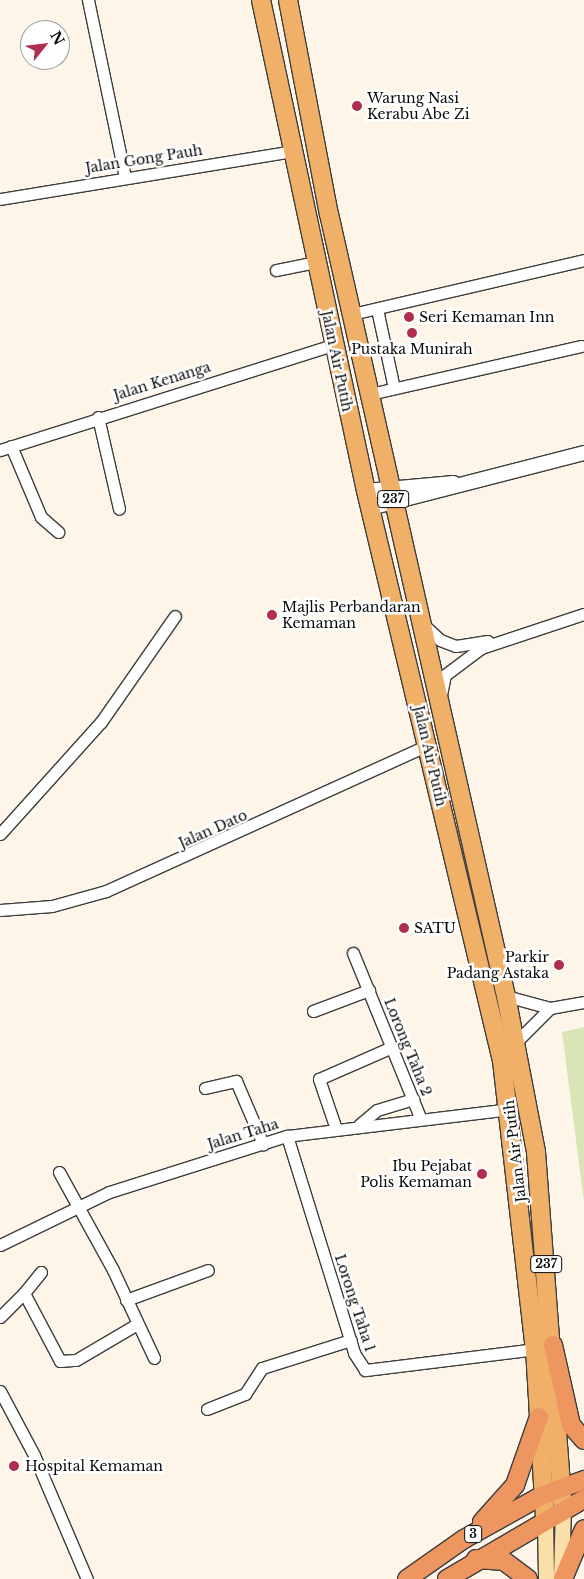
<!DOCTYPE html>
<style>
body{margin:0}
#map{position:relative;width:584px;height:1579px;overflow:hidden;background:#fef5e9;font-family:"Libre Baskerville",serif}
div>[style]{position:absolute}
.green>*{inset:0;background:#d9e5b6}
.roads{filter:drop-shadow(1px 0 #3d3d3d) drop-shadow(-1px 0 #3d3d3d) drop-shadow(0 1px #3d3d3d) drop-shadow(0 -1px #3d3d3d)}
.minor>*{height:11px;margin:-5.5px;padding:0 5.5px;transform-origin:5.5px;border-radius:5.5px;background:#fff}
.tertiary>*{height:14px;margin:-7px;padding:0 7px;transform-origin:7px;border-radius:7px;background:#fff}
.secondary>*{height:15px;margin:-7.5px;padding:0 7.5px;transform-origin:7.5px;border-radius:7.5px;background:#fadfa8}
.primary>*{height:18px;margin:-9px;padding:0 9px;transform-origin:9px;border-radius:9px;background:#f0b067}
.trunk>*{height:18px;margin:-9px;padding:0 9px;transform-origin:9px;border-radius:9px;background:#ee9660}
.dots>*{width:14px;height:14px;translate:-50% -50%;box-sizing:border-box;border:2px solid #fff;border-radius:50%}
span{translate:-50% -50%;white-space:nowrap;text-align:center;line-height:1.15;-webkit-text-stroke:5px #fff;paint-order:stroke}
.shield-label span{padding:1px 4px;background:#fff;border:1px solid;border-radius:4px;-webkit-text-stroke-width:0}
.shield-label{font-size:12px;color:#0a0a0a;font-weight:700}
.poi-label{font-size:14px;color:#0a0a0a}
.left{translate:0 -50%;text-align:left}
.right{translate:-100% -50%;text-align:right}
.street-label{font-size:14px;color:#0a0a0a}
.north{position:absolute;left:20px;top:20px;width:50px;height:50px;box-sizing:border-box;background:#fff;border:1px solid #9d9d9d;border-radius:50%;rotate:61deg;font-size:14px;font-weight:700;line-height:20px;text-align:center;color:#0a0a0a}
.north::after{content:'';display:block;margin:auto;width:18px;height:22px;background:#b02d50;clip-path:polygon(50% 0,100% 100%,50% 72%,0 100%)}
</style>
<div id="map">
<div class="green">
<div style="clip-path:polygon(584px 1027px,584px 1202px,562px 1032px)"></div>
</div>
<div class="roads">
<div class="minor">
<div style="left:88px;top:0;width:181px;rotate:78.2deg"></div>
<div style="left:0;top:199px;width:297px;rotate:-9.3deg"></div>
<div style="left:276px;top:270px;width:41px;rotate:-11.3deg"></div>
<div style="left:377px;top:309px;width:81px;rotate:77.9deg"></div>
<div style="left:352px;top:314px;width:238px;rotate:-13.1deg"></div>
<div style="left:370px;top:394px;width:217px;rotate:-12.8deg"></div>
<div style="left:98px;top:417px;width:94px;rotate:77.1deg"></div>
<div style="left:11px;top:446px;width:77px;rotate:67.1deg"></div>
<div style="left:41px;top:517px;width:23px;rotate:41deg"></div>
<div style="left:0;top:450px;width:350px;rotate:-17.5deg"></div>
<div style="left:424px;top:625px;width:22px;rotate:43deg"></div>
<div style="left:440px;top:640px;width:17px;rotate:21deg"></div>
<div style="left:456px;top:646px;width:32px;rotate:-9deg"></div>
<div style="left:441px;top:695px;width:20px;rotate:-79deg"></div>
<div style="left:445px;top:675px;width:45px;rotate:-36.9deg"></div>
<div style="left:481px;top:648px;width:108px;rotate:-18.3deg"></div>
<div style="left:0;top:834px;width:151px;rotate:-48deg"></div>
<div style="left:101px;top:722px;width:129px;rotate:-55.1deg"></div>
<div style="left:0;top:910px;width:52px;rotate:-4.4deg"></div>
<div style="left:52px;top:906px;width:56px;rotate:-15.5deg"></div>
<div style="left:106px;top:891px;width:354px;rotate:-24.4deg"></div>
<div style="left:353px;top:953px;width:177px;rotate:67.8deg"></div>
<div style="left:506px;top:996px;width:46px;rotate:15.3deg"></div>
<div style="left:550px;top:1008px;width:35px;rotate:-10deg"></div>
<div style="left:313px;top:1011px;width:60px;rotate:-20.6deg"></div>
<div style="left:516px;top:1042px;width:48px;rotate:-45deg"></div>
<div style="left:205px;top:1088px;width:32px;rotate:-13deg"></div>
<div style="left:236px;top:1081px;width:69px;rotate:66.8deg"></div>
<div style="left:359px;top:1125px;width:23px;rotate:-40deg"></div>
<div style="left:377px;top:1110px;width:38px;rotate:-17deg"></div>
<div style="left:336px;top:1129px;width:53px;rotate:-108.8deg"></div>
<div style="left:319px;top:1079px;width:80px;rotate:-23.7deg"></div>
<div style="left:287px;top:1136px;width:227px;rotate:72.8deg"></div>
<div style="left:354px;top:1353px;width:20px;rotate:57deg"></div>
<div style="left:365px;top:1370px;width:171px;rotate:-7deg"></div>
<div style="left:59px;top:1172px;width:112px;rotate:61.1deg"></div>
<div style="left:113px;top:1270px;width:97px;rotate:65deg"></div>
<div style="left:0;top:1245px;width:121px;rotate:-25.9deg"></div>
<div style="left:109px;top:1192px;width:187px;rotate:-17.5deg"></div>
<div style="left:287px;top:1136px;width:226px;rotate:-6.9deg"></div>
<div style="left:41px;top:1272px;width:27px;rotate:129deg"></div>
<div style="left:24px;top:1293px;width:77px;rotate:62.1deg"></div>
<div style="left:60px;top:1361px;width:16px;rotate:-4deg"></div>
<div style="left:76px;top:1360px;width:71px;rotate:-30.5deg"></div>
<div style="left:126px;top:1300px;width:87px;rotate:-20.1deg"></div>
<div style="left:0;top:1317px;width:34px;rotate:-45deg"></div>
<div style="left:0;top:1391px;width:72px;rotate:62deg"></div>
<div style="left:34px;top:1455px;width:135px;rotate:66.9deg"></div>
<div style="left:207px;top:1409px;width:41px;rotate:-21.5deg"></div>
<div style="left:245px;top:1394px;width:31px;rotate:-57deg"></div>
<div style="left:262px;top:1368px;width:93px;rotate:-17.5deg"></div>
</div>
<div class="tertiary">
<div style="left:366px;top:491px;width:88px;rotate:-5.2deg"></div>
<div style="left:370px;top:508px;width:221px;rotate:-14.4deg"></div>
</div>
<div class="secondary">
<div style="left:545px;top:1519px;width:60px;rotate:89deg"></div>
<div style="left:561px;top:1578px;width:71px;rotate:-88.4deg"></div>
</div>
<div class="primary">
<div style="left:261px;top:0;width:502px;rotate:77.93deg"></div>
<div style="left:366px;top:491px;width:586px;rotate:76.58deg"></div>
<div style="left:502px;top:1061px;width:290px;rotate:83.5deg"></div>
<div style="left:535px;top:1349px;width:170px;rotate:86.6deg"></div>
<div style="left:288px;top:0;width:218px;rotate:79.2deg"></div>
<div style="left:329px;top:214px;width:802px;rotate:77.25deg"></div>
<div style="left:506px;top:996px;width:159px;rotate:79.1deg"></div>
<div style="left:536px;top:1152px;width:356px;rotate:85.7deg"></div>
</div>
<div class="trunk">
<div style="left:553px;top:1345px;width:82px;rotate:77.3deg"></div>
<div style="left:571px;top:1425px;width:20px;rotate:49deg"></div>
<div style="left:482px;top:1522px;width:50px;rotate:-48.3deg"></div>
<div style="left:515px;top:1485px;width:72px;rotate:-70.6deg"></div>
<div style="left:476px;top:1559px;width:28px;rotate:4deg"></div>
<div style="left:504px;top:1561px;width:30px;rotate:37deg"></div>
<div style="left:407px;top:1579px;width:70px;rotate:-35.1deg"></div>
<div style="left:464px;top:1539px;width:90px;rotate:-29.1deg"></div>
<div style="left:543px;top:1495px;width:44px;rotate:-20.1deg"></div>
<div style="left:447px;top:1579px;width:159px;rotate:-30.3deg"></div>
<div style="left:563px;top:1579px;width:54px;rotate:-67.2deg"></div>
</div>
</div>
<div class="dots">
<div style="left:357px;top:106px;background:#b02d50"></div>
<div style="left:409px;top:317px;background:#b02d50"></div>
<div style="left:412px;top:333px;background:#b02d50"></div>
<div style="left:272px;top:615px;background:#b02d50"></div>
<div style="left:404px;top:928px;background:#b02d50"></div>
<div style="left:559px;top:965px;background:#b02d50"></div>
<div style="left:482px;top:1174px;background:#b02d50"></div>
<div style="left:14px;top:1466px;background:#b02d50"></div>
</div>
<div class="shield-label">
<span style="left:393px;top:499px">237</span>
<span style="left:546px;top:1264px">237</span>
<span style="left:473px;top:1534px">3</span>
</div>
<div class="poi-label">
<span class="left" style="left:367px;top:106px">Warung Nasi<br>Kerabu Abe Zi</span>
<span class="left" style="left:419px;top:317px">Seri Kemaman Inn</span>
<span style="left:412px;top:349px">Pustaka Munirah</span>
<span class="left" style="left:282px;top:615px">Majlis Perbandaran<br>Kemaman</span>
<span class="left" style="left:414px;top:928px">SATU</span>
<span class="right" style="left:549px;top:965px">Parkir<br>Padang Astaka</span>
<span class="right" style="left:472px;top:1174px">Ibu Pejabat<br>Polis Kemaman</span>
<span class="left" style="left:25px;top:1466px">Hospital Kemaman</span>
</div>
<div class="street-label">
<span style="left:144px;top:159px;rotate:-9deg">Jalan Gong Pauh</span>
<span style="left:337px;top:361px;rotate:78deg">Jalan Air Putih</span>
<span style="left:162px;top:381px;rotate:-17deg">Jalan Kenanga</span>
<span style="left:430px;top:756px;rotate:77deg">Jalan Air Putih</span>
<span style="left:213px;top:829px;rotate:-24deg">Jalan Dato</span>
<span style="left:408px;top:1047px;rotate:68deg">Lorong Taha 2</span>
<span style="left:243px;top:1134px;rotate:-17deg">Jalan Taha</span>
<span style="left:515px;top:1151px;rotate:-97deg">Jalan Air Putih</span>
<span style="left:355px;top:1303px;rotate:72deg">Lorong Taha 1</span>
</div>
<div class="north">N</div>
</div>
